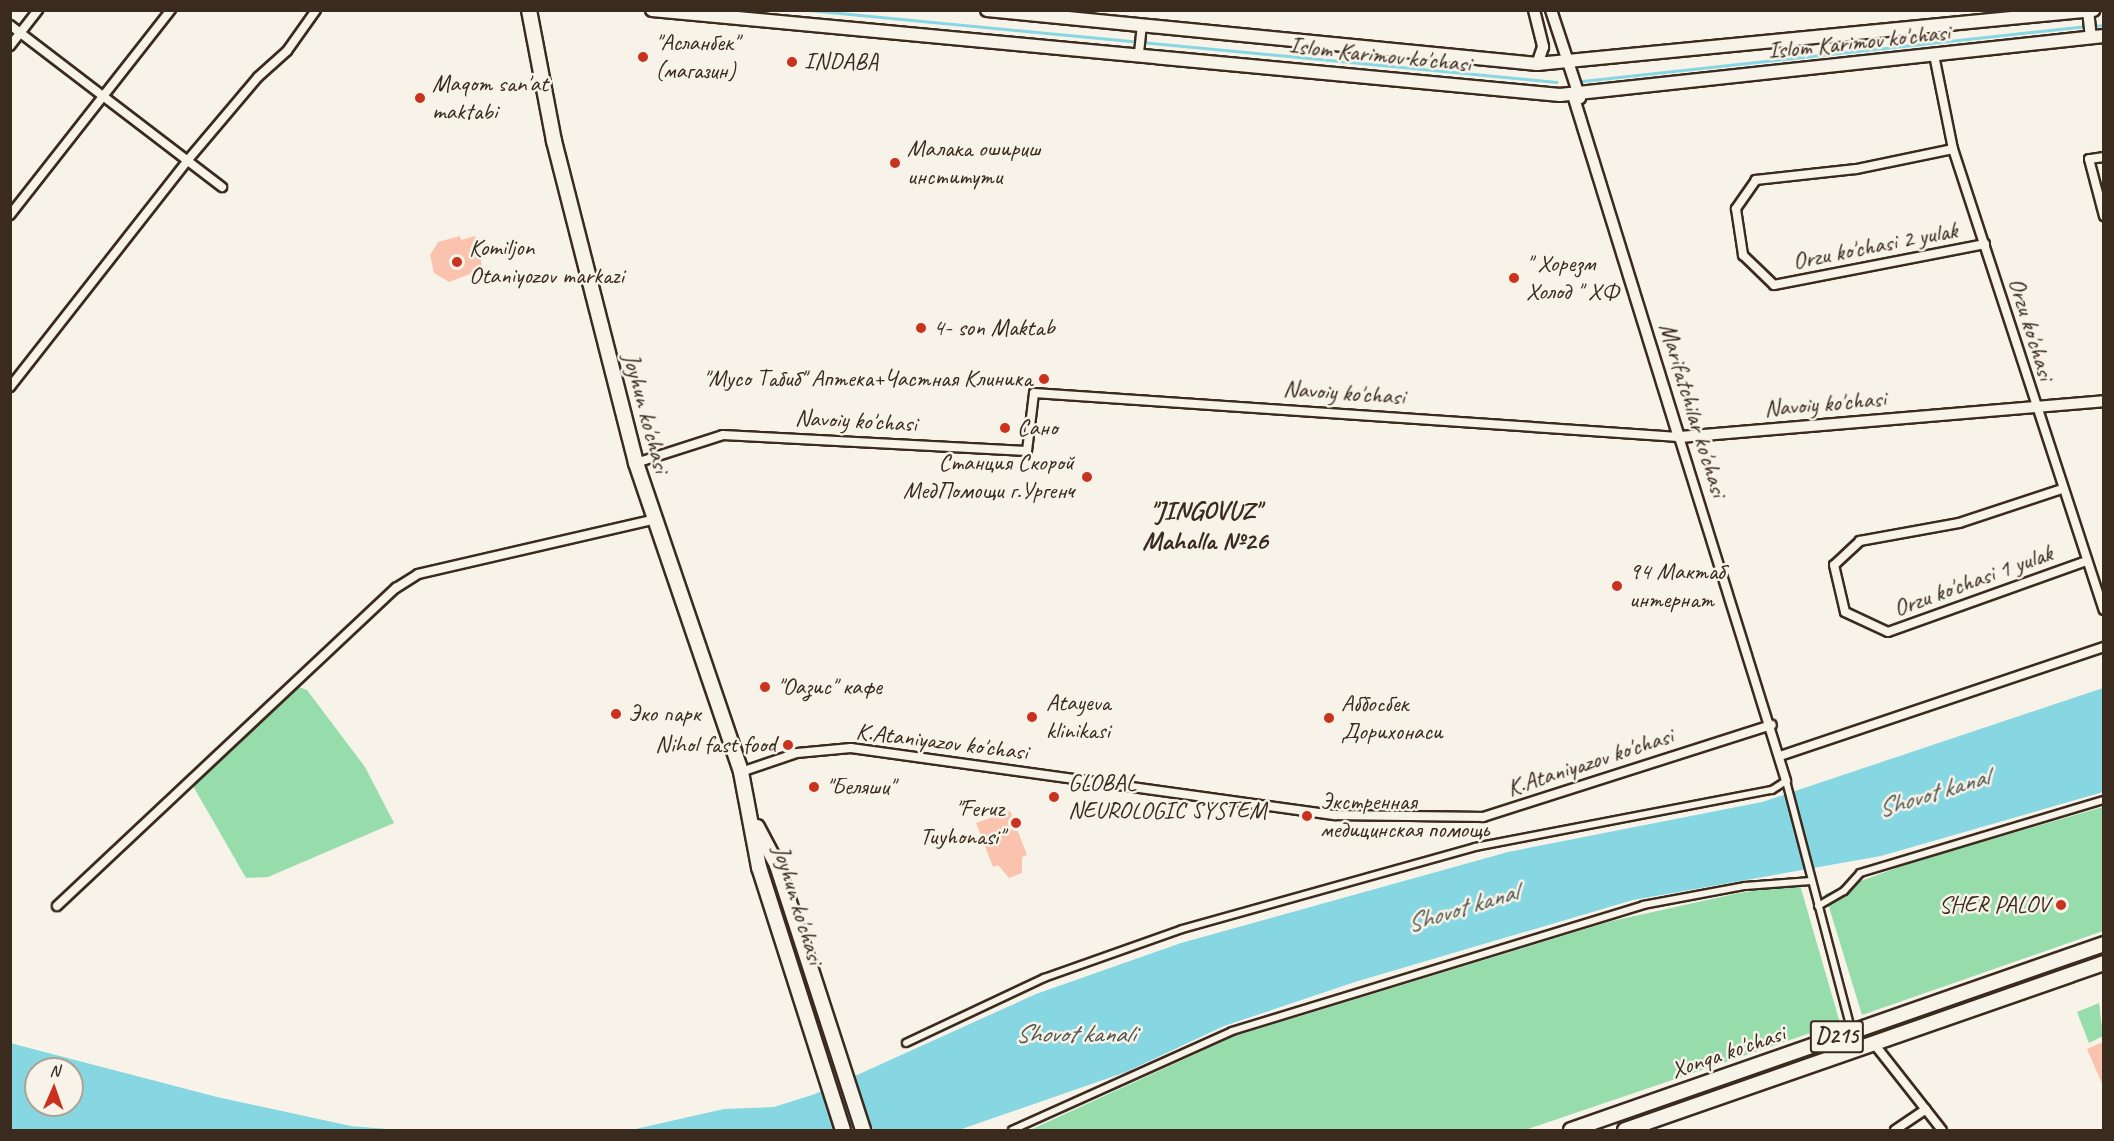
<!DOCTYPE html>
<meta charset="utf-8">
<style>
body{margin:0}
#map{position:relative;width:2114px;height:1141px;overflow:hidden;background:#f7f3e8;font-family:Caveat,sans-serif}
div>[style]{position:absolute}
.green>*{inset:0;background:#96ddab}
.water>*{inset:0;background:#87d7e3}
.stream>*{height:3px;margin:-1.5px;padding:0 1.5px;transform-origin:1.5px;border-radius:1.5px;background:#87d7e3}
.building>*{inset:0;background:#fac3ad}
.roads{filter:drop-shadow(2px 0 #3b2a1e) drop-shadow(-2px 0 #3b2a1e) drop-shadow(0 2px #3b2a1e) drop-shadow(0 -2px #3b2a1e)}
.pedestrian>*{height:6px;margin:-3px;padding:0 3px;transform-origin:3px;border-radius:3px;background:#f7f3e8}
.minor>*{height:8px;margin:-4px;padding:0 4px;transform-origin:4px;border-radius:4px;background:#f7f3e8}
.tertiary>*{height:10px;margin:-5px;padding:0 5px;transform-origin:5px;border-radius:5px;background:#f7f3e8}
.secondary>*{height:12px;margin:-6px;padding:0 6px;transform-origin:6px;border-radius:6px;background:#f7f3e8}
.primary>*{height:14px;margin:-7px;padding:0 7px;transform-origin:7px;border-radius:7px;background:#f7f3e8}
.dots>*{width:16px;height:16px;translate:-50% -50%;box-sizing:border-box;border:3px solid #f7f3e8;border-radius:50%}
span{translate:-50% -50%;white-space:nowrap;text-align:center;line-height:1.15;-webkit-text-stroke:5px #f7f3e8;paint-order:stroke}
.shield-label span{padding:2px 4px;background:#f7f3e8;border:2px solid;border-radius:4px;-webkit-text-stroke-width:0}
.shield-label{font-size:22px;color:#3b2a1e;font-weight:700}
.street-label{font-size:24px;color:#3b2a1e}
.poi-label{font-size:24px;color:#3b2a1e}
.left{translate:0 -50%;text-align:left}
.right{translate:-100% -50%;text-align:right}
.neighbourhood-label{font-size:26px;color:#3b2a1e;font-weight:700}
.water-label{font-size:26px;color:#4e554f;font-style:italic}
.frame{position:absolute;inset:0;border:12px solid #3b2a1e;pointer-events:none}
.north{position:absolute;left:24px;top:1057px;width:60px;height:60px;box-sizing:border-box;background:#f7f3e8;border:2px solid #aca397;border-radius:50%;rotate:2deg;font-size:16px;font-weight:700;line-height:24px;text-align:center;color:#3b2a1e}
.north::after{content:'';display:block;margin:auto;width:21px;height:27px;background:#c8321e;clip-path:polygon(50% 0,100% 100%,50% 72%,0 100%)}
</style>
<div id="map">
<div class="green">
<div style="clip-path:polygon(299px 687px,307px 690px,365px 767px,394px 823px,268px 877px,246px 878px,193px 786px)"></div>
<div style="clip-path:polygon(2103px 807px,2103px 931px,1862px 1015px,1825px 894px,1913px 862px)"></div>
<div style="clip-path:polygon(1800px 885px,1840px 1023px,1525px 1130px,1030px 1130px,1235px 1036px,1612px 921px,1739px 893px)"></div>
<div style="clip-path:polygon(2099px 1003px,2103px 1036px,2089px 1043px,2077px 1012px)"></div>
</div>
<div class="water">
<div style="clip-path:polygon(2103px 688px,2103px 792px,1881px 856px,1633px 900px,1355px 982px,1224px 1026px,1126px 1072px,959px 1130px,631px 1130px,724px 1109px,774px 1107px,815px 1094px,1036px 994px,1181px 943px,1508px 852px,1762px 802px)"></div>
<div style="clip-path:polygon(evenodd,10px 1043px,217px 1097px,351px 1126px,399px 1130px,11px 1130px,10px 1043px,36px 1069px,72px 1069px,72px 1105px,36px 1105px,36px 1069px)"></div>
</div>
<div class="stream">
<div style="left:808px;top:10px;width:752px;rotate:5.49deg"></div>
<div style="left:2093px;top:26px;width:11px;rotate:-5deg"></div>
<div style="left:1582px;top:81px;width:508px;rotate:-6.22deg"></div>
</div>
<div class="building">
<div style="clip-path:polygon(460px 236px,461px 240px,475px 236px,483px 269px,449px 282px,434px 273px,430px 255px,438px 242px)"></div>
<div style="clip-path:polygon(1010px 811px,1027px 855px,1022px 857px,1022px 873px,1009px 878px,998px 865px,993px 867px,976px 823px)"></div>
<div style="clip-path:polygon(2103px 1042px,2103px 1086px,2087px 1049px)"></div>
</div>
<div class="roads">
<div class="pedestrian">
<div style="left:1818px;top:906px;width:30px;rotate:-30deg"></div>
<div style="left:1844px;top:891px;width:24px;rotate:-48deg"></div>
<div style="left:1860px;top:873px;width:255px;rotate:-16.7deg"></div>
<div style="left:906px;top:1043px;width:153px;rotate:-25.2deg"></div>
<div style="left:1044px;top:978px;width:146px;rotate:-19.5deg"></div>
<div style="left:1182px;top:929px;width:304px;rotate:-15.6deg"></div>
<div style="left:1475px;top:847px;width:302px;rotate:-10.9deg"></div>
<div style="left:1772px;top:790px;width:17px;rotate:-33deg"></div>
<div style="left:1786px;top:781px;width:260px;rotate:75.3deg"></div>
<div style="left:1012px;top:1130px;width:241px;rotate:-24.2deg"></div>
<div style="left:1232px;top:1031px;width:430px;rotate:-17deg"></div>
<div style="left:1643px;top:905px;width:104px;rotate:-10.6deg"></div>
<div style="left:1745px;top:886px;width:66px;rotate:-4.3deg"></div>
</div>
<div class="minor">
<div style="left:10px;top:25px;width:267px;rotate:37.4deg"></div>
<div style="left:10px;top:46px;width:46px;rotate:-52.1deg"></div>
<div style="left:1139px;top:53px;width:27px;rotate:-84deg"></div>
<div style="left:1934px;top:55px;width:96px;rotate:78.6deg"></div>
<div style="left:1953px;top:149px;width:485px;rotate:71.9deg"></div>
<div style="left:1953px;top:149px;width:99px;rotate:168.3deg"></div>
<div style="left:1856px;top:169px;width:101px;rotate:173.7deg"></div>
<div style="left:1756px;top:180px;width:35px;rotate:125deg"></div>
<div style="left:1736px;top:209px;width:47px;rotate:81.3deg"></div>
<div style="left:1743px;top:255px;width:43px;rotate:44.1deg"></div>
<div style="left:1774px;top:285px;width:215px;rotate:-11deg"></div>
<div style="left:2104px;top:157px;width:15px;rotate:172deg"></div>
<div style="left:2089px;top:159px;width:59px;rotate:75.3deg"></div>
<div style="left:10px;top:215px;width:261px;rotate:-51.9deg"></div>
<div style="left:10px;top:387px;width:287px;rotate:-51.9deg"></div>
<div style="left:187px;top:161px;width:110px;rotate:-49.8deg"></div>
<div style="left:258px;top:77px;width:39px;rotate:-42deg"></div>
<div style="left:287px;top:51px;width:50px;rotate:-54.7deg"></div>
<div style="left:636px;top:463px;width:91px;rotate:-17.8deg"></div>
<div style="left:723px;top:435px;width:304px;rotate:3deg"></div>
<div style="left:1027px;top:451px;width:58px;rotate:-83.1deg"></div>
<div style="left:1034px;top:393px;width:646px;rotate:3.9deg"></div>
<div style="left:1679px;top:437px;width:360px;rotate:72.7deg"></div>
<div style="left:2062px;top:489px;width:108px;rotate:161.7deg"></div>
<div style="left:1959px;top:523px;width:101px;rotate:169.7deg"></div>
<div style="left:1860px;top:541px;width:35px;rotate:137deg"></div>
<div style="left:1834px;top:565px;width:48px;rotate:76.8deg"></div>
<div style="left:1845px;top:612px;width:47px;rotate:24.9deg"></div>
<div style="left:1888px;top:632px;width:210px;rotate:-19.7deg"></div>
<div style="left:1780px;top:756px;width:342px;rotate:-18.6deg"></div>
<div style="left:741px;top:772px;width:59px;rotate:-18.7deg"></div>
<div style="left:797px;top:753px;width:54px;rotate:-5.3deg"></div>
<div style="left:851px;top:748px;width:489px;rotate:7.9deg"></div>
<div style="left:1335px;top:815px;width:148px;rotate:0.8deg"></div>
<div style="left:1483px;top:817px;width:303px;rotate:-17.7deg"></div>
<div style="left:57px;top:906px;width:465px;rotate:-43.2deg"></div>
<div style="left:396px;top:588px;width:26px;rotate:-32deg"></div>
<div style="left:418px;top:574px;width:240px;rotate:-13deg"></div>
<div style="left:1875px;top:1045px;width:108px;rotate:51.8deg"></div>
<div style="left:1895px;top:1130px;width:37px;rotate:-34deg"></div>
</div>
<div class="tertiary">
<div style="left:1534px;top:10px;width:38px;rotate:76deg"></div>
<div style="left:1543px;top:47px;width:18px;rotate:109deg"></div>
<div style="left:1551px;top:10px;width:93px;rotate:71.8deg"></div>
<div style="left:2088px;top:10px;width:28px;rotate:84deg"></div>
<div style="left:1573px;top:95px;width:358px;rotate:72.8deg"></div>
<div style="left:1679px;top:437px;width:427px;rotate:-4.8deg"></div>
</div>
<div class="secondary">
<div style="left:652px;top:10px;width:912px;rotate:5.35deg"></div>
<div style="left:1560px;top:95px;width:547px;rotate:-6.19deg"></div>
<div style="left:987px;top:10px;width:553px;rotate:5.61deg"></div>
<div style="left:1537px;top:64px;width:559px;rotate:-5.55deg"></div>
</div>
<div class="primary">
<div style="left:529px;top:10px;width:133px;rotate:79.2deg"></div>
<div style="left:554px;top:141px;width:332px;rotate:75.7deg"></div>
<div style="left:636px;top:463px;width:326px;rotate:71.2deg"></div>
<div style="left:741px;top:772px;width:97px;rotate:79.3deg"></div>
<div style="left:759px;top:867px;width:276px;rotate:72.3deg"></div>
<div style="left:757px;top:827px;width:43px;rotate:62.2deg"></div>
<div style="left:777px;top:865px;width:279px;rotate:72deg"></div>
<div style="left:1571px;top:1130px;width:565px;rotate:-19.24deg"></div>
<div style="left:1625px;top:1130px;width:507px;rotate:-19.22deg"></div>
</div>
</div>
<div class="dots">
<div style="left:643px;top:57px;background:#c8321e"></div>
<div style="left:792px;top:62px;background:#c8321e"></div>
<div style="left:420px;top:98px;background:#c8321e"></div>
<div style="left:895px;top:163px;background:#c8321e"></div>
<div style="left:457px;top:262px;background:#c8321e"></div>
<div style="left:1514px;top:278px;background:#c8321e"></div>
<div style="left:921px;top:328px;background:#c8321e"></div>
<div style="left:1044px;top:379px;background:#c8321e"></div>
<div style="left:1005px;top:428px;background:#c8321e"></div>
<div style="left:1087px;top:477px;background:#c8321e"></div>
<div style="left:1617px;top:586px;background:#c8321e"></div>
<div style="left:765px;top:687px;background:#c8321e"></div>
<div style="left:616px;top:714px;background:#c8321e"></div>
<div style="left:1032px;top:717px;background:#c8321e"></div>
<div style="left:1329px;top:718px;background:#c8321e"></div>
<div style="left:788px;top:745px;background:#c8321e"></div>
<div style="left:814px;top:787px;background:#c8321e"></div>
<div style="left:1054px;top:797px;background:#c8321e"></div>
<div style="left:1307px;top:816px;background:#c8321e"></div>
<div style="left:1016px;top:823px;background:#c8321e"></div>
<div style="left:2061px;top:905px;background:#c8321e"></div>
</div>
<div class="shield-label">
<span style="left:1837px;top:1037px">D215</span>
</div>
<div class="street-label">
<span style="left:1859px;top:42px;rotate:-6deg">Islom Karimov ko'chasi</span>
<span style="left:1380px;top:55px;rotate:6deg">Islom Karimov ko'chasi</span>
<span style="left:1875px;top:246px;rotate:-11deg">Orzu ko'chasi 2 yulak</span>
<span style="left:2031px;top:329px;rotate:73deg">Orzu ko'chasi</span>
<span style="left:1344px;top:393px;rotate:4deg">Navoiy ko'chasi</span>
<span style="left:1825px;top:404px;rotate:-5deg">Navoiy ko'chasi</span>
<span style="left:1693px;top:410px;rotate:73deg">Marifatchilar ko'chasi</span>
<span style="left:646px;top:413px;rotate:75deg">Joyhun ko'chasi</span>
<span style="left:856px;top:421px;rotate:3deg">Navoiy ko'chasi</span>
<span style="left:1973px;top:581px;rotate:-20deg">Orzu ko'chasi 1 yulak</span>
<span style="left:942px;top:742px;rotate:7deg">K.Ataniyazov ko'chasi</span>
<span style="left:1590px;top:762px;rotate:-18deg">K.Ataniyazov ko'chasi</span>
<span style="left:798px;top:905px;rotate:73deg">Joyhun ko'chasi</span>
<span style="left:1728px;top:1052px;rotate:-19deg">Xonqa ko'chasi</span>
</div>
<div class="poi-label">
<span class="left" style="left:655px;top:57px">"Асланбек"<br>(магазин)</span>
<span class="left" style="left:804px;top:62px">INDABA</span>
<span class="left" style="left:432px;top:98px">Maqom san'at<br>maktabi</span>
<span class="left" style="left:907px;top:163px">Малака ошириш<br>институти</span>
<span class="left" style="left:469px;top:262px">Komiljon<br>Otaniyozov markazi</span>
<span class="left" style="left:1526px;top:278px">" Хорезм<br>Холод " ХФ</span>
<span class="left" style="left:933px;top:328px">4- son Maktab</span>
<span class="right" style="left:1032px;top:379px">"Мусо Табиб" Аптека+Частная Клиника</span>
<span class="left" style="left:1017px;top:428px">Сано</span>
<span class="right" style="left:1074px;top:477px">Станция Скорой<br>МедПомощи г.Ургенч</span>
<span class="left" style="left:1629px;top:586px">94 Мактаб<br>интернат</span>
<span class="left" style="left:777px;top:687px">"Оазис" кафе</span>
<span class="left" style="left:1046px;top:717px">Atayeva<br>klinikasi</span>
<span class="left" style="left:1341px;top:718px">Аббосбек<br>Дорихонаси</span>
<span class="left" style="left:628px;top:714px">Эко парк</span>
<span class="right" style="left:776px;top:745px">Nihol fast food</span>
<span class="left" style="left:1068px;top:797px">GLOBAL<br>NEUROLOGIC SYSTEM</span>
<span class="left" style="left:826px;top:787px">"Беляши"</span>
<span class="left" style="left:1320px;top:816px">Экстренная<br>медицинская помощь</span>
<span class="right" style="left:1004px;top:823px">"Feruz<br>Tuyhonasi"</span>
<span class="right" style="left:2049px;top:905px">SHER PALOV</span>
</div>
<div class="neighbourhood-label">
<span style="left:1205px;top:526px">"JINGOVUZ"<br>Mahalla №26</span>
</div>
<div class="water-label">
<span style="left:1933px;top:793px;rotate:-17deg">Shovot kanal</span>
<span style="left:1462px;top:908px;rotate:-17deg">Shovot kanal</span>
<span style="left:1075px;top:1034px">Shovot kanali</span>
</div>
<div class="frame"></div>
<div class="north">N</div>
</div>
